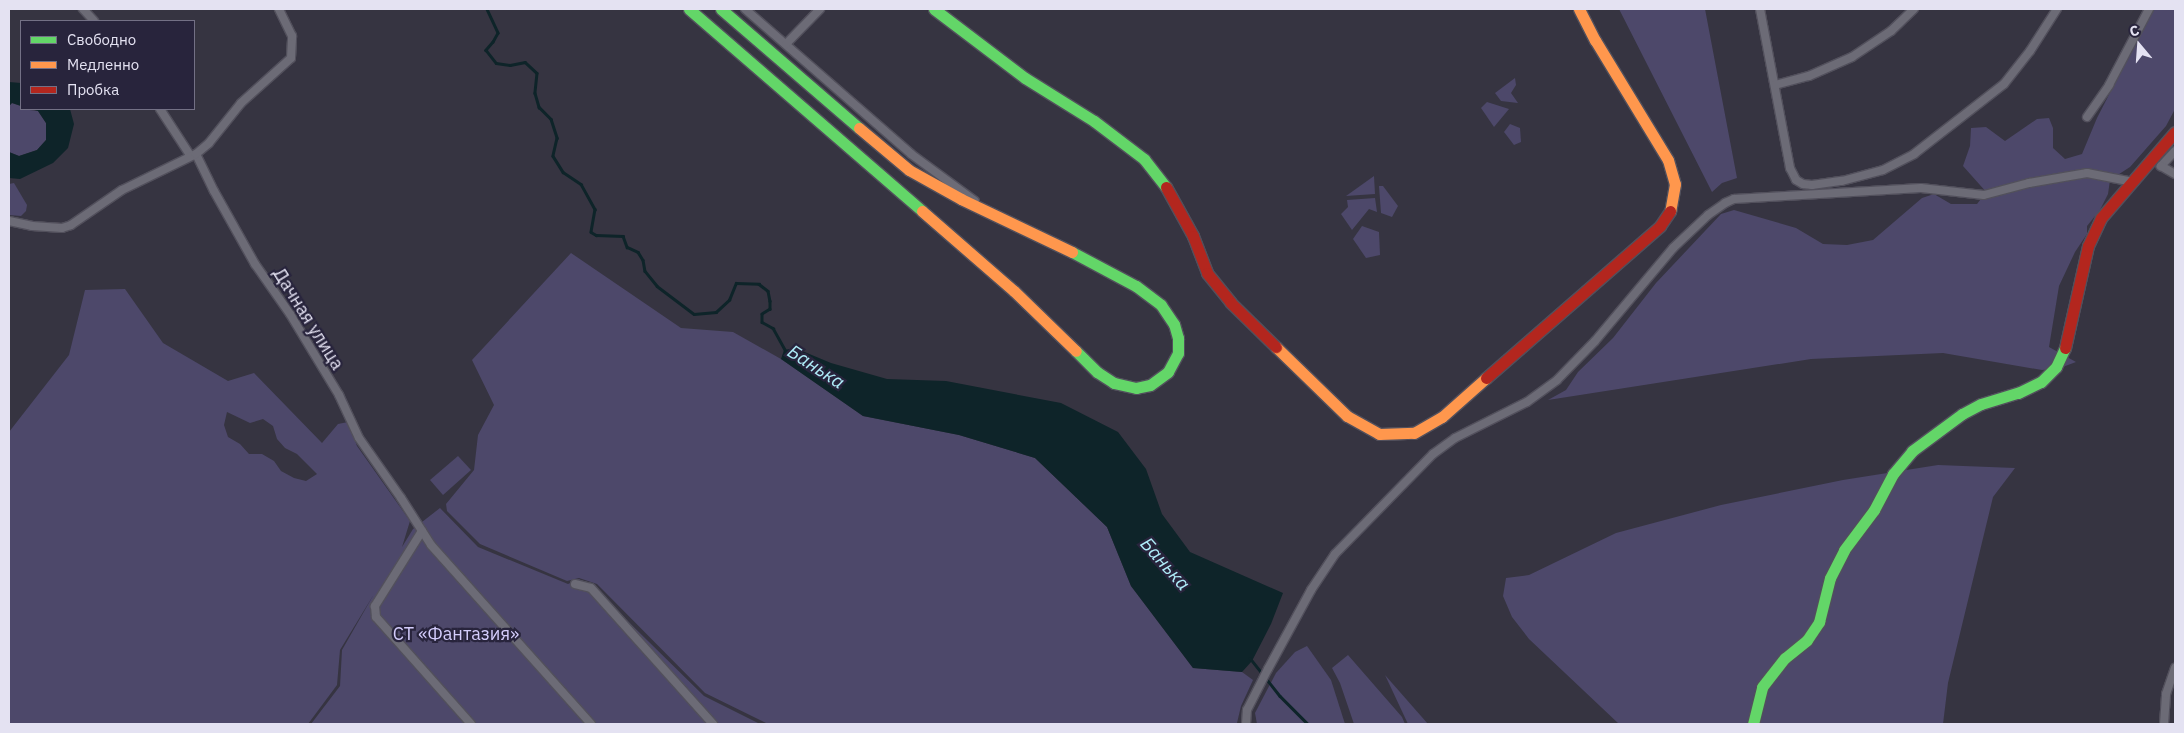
<!DOCTYPE html>
<meta charset="utf-8">
<style>
body{margin:0}
#map{position:relative;width:2184px;height:733px;overflow:hidden;background:#363441;font-family:"IBM Plex Sans",sans-serif}
div>[style]{position:absolute}
.green>*{inset:0;background:#4d486a}
.water>*{inset:0;background:#0e2429}
.stream>*{height:2.5px;margin:-1.25px;padding:0 1.25px;transform-origin:1.25px;border-radius:1.25px;background:#0e2429}
.roads{filter:drop-shadow(1px 0 #52505c) drop-shadow(-1px 0 #52505c) drop-shadow(0 1px #52505c) drop-shadow(0 -1px #52505c)}
.street>*{height:8px;margin:-4px;padding:0 4px;transform-origin:4px;border-radius:4px;background:#6c6b76}
.fast>*{height:11px;margin:-5.5px;padding:0 5.5px;transform-origin:5.5px;border-radius:5.5px;background:#63d668}
.slow>*{height:11px;margin:-5.5px;padding:0 5.5px;transform-origin:5.5px;border-radius:5.5px;background:#ff974d}
.jam>*{height:11px;margin:-5.5px;padding:0 5.5px;transform-origin:5.5px;border-radius:5.5px;background:#b3261e}
span{translate:-50% -50%;white-space:nowrap;text-align:center;line-height:1.15;-webkit-text-stroke:4.5px #28243c;paint-order:stroke}
.street-label{font-size:18px;color:#e4e2f2}
.park-label{font-size:18px;color:#d4cdfc}
.water-label{font-size:19px;color:#afedf9;font-style:italic}
.frame{position:absolute;inset:0;border:10px solid #e4e2f2;pointer-events:none}
.legend{position:absolute;left:20px;top:20px;width:175px;height:90px;box-sizing:border-box;background:#28243c;border:1px solid #737085;margin:0;padding:6px 9px;list-style:none;font-size:15px;color:#e4e2f2}
.legend li{display:flex;align-items:center;gap:10px;height:25px}
.legend b{width:25px;border:1px solid #737085}
.north{position:absolute;left:2114px;top:20px;width:50px;height:50px;-webkit-text-stroke:4px #28243c;paint-order:stroke;rotate:342deg;font-size:14px;font-weight:700;line-height:20px;text-align:center;color:#e4e2f2}
.north::after{content:'';display:block;margin:auto;width:18px;height:22px;background:#e4e2f2;clip-path:polygon(50% 0,100% 100%,50% 72%,0 100%)}
</style>
<div id="map">
<div class="green">
<div style="clip-path:polygon(1619px 9px,1705px 9px,1737px 178px,1722px 183px,1712px 192px)"></div>
<div style="clip-path:polygon(2153px 9px,2175px 9px,2175px 109px,2166px 126px,2130px 167px,2110px 180px,2108px 194px,2100px 210px,2087px 226px,2087px 234px,2075px 252px,2059px 286px,2049px 347px,2076px 362px,2060px 368px,2042px 370px,1943px 353px,1811px 359px,1548px 400px,1566px 390px,1578px 372px,1613px 338px,1656px 283px,1721px 214px,1734px 210px,1796px 228px,1823px 244px,1847px 245px,1873px 240px,1922px 198px,1934px 194px,1951px 204px,1977px 204px,1984px 195px,1988px 194px,1963px 166px,1970px 146px,1971px 128px,1986px 127px,2005px 141px,2037px 119px,2049px 118px,2053px 128px,2053px 148px,2065px 159px,2082px 154px,2097px 118px)"></div>
<div style="clip-path:polygon(1515px 78px,1516px 85px,1511px 93px,1518px 103px,1501px 101px,1495px 93px)"></div>
<div style="clip-path:polygon(1487px 102px,1509px 109px,1494px 127px,1481px 108px)"></div>
<div style="clip-path:polygon(12px 103px,21px 106px,21px 109px,38px 111px,46px 123px,46px 140px,37px 150px,19px 156px,9px 152px,9px 106px)"></div>
<div style="clip-path:polygon(1510px 124px,1520px 128px,1521px 142px,1514px 145px,1504px 132px)"></div>
<div style="clip-path:polygon(1374px 176px,1375px 194px,1346px 196px)"></div>
<div style="clip-path:polygon(14px 183px,27px 205px,26px 211px,21px 216px,9px 215px,9px 184px)"></div>
<div style="clip-path:polygon(1379px 186px,1383px 186px,1398px 206px,1392px 217px,1381px 213px)"></div>
<div style="clip-path:polygon(1375px 198px,1377px 212px,1369px 209px,1352px 230px,1341px 214px,1348px 207px,1347px 200px)"></div>
<div style="clip-path:polygon(1362px 226px,1379px 232px,1380px 255px,1366px 258px,1353px 239px)"></div>
<div style="clip-path:polygon(571px 253px,681px 328px,733px 332px,781px 359px,863px 416px,959px 435px,1035px 458px,1107px 527px,1131px 586px,1193px 668px,1242px 672px,1253px 680px,1241px 706px,1237px 723px,768px 724px,705px 693px,597px 584px,579px 578px,567px 581px,480px 544px,447px 511px,446px 504px,474px 470px,478px 435px,494px 405px,472px 360px)"></div>
<div style="clip-path:polygon(evenodd,125px 289px,163px 343px,228px 381px,254px 373px,322px 443px,338px 424px,348px 422px,357px 446px,410px 521px,402px 547px,413px 529px,440px 508px,478px 547px,568px 584px,579px 579px,592px 586px,704px 696px,760px 724px,311px 724px,340px 686px,342px 650px,374px 594px,340px 650px,337px 685px,308px 724px,9px 724px,9px 432px,69px 355px,85px 290px,125px 289px,227px 412px,250px 423px,263px 419px,273px 426px,277px 439px,285px 448px,297px 454px,317px 474px,306px 481px,294px 478px,281px 471px,274px 461px,262px 454px,249px 454px,240px 444px,228px 437px,224px 425px,227px 412px)"></div>
<div style="clip-path:polygon(458px 456px,471px 470px,443px 495px,430px 480px)"></div>
<div style="clip-path:polygon(1938px 465px,2015px 468px,1993px 497px,1948px 683px,1943px 724px,1619px 724px,1529px 639px,1512px 617px,1503px 596px,1506px 578px,1529px 575px,1616px 533px,1721px 505px,1843px 480px)"></div>
<div style="clip-path:polygon(1307px 646px,1331px 680px,1345px 724px,1257px 724px,1255px 713px,1276px 673px,1295px 652px)"></div>
<div style="clip-path:polygon(1348px 655px,1402px 717px,1405px 724px,1354px 724px,1340px 683px,1332px 668px)"></div>
<div style="clip-path:polygon(1385px 675px,1428px 724px,1408px 724px)"></div>
</div>
<div class="water">
<div style="clip-path:polygon(9px 82px,21px 83px,21px 106px,12px 103px,9px 106px)"></div>
<div style="clip-path:polygon(31px 109px,70px 109px,74px 124px,68px 148px,53px 163px,20px 179px,9px 178px,9px 152px,19px 156px,37px 150px,46px 140px,46px 123px,38px 111px)"></div>
<div style="clip-path:polygon(795px 348px,831px 363px,887px 379px,946px 381px,1061px 403px,1118px 432px,1146px 469px,1162px 514px,1190px 552px,1283px 593px,1271px 624px,1252px 661px,1242px 672px,1193px 668px,1131px 586px,1107px 527px,1035px 458px,959px 435px,863px 416px,781px 359px,784px 350px)"></div>
</div>
<div class="stream">
<div style="left:487px;top:9px;width:26px;rotate:65deg"></div>
<div style="left:498px;top:33px;width:10px;rotate:119deg"></div>
<div style="left:493px;top:42px;width:11px;rotate:131deg"></div>
<div style="left:486px;top:50px;width:16px;rotate:52deg"></div>
<div style="left:496px;top:63px;width:14px;rotate:8deg"></div>
<div style="left:510px;top:65px;width:15px;rotate:-11deg"></div>
<div style="left:525px;top:62px;width:16px;rotate:43deg"></div>
<div style="left:537px;top:73px;width:20px;rotate:96deg"></div>
<div style="left:535px;top:93px;width:15px;rotate:74deg"></div>
<div style="left:539px;top:107px;width:17px;rotate:45deg"></div>
<div style="left:551px;top:119px;width:20px;rotate:72deg"></div>
<div style="left:557px;top:138px;width:18px;rotate:103deg"></div>
<div style="left:553px;top:156px;width:19px;rotate:58deg"></div>
<div style="left:563px;top:172px;width:22px;rotate:34deg"></div>
<div style="left:581px;top:184px;width:29px;rotate:61deg"></div>
<div style="left:595px;top:209px;width:23px;rotate:100deg"></div>
<div style="left:591px;top:232px;width:6px;rotate:31deg"></div>
<div style="left:596px;top:235px;width:27px;rotate:2deg"></div>
<div style="left:623px;top:236px;width:12px;rotate:70deg"></div>
<div style="left:627px;top:247px;width:12px;rotate:24deg"></div>
<div style="left:638px;top:252px;width:9px;rotate:58deg"></div>
<div style="left:643px;top:260px;width:11px;rotate:80deg"></div>
<div style="left:645px;top:271px;width:19px;rotate:51deg"></div>
<div style="left:657px;top:286px;width:46px;rotate:37.1deg"></div>
<div style="left:694px;top:314px;width:22px;rotate:-5deg"></div>
<div style="left:716px;top:312px;width:18px;rotate:-43deg"></div>
<div style="left:729px;top:300px;width:18px;rotate:-68deg"></div>
<div style="left:736px;top:283px;width:23px;rotate:2deg"></div>
<div style="left:759px;top:284px;width:11px;rotate:38deg"></div>
<div style="left:768px;top:291px;width:10px;rotate:79deg"></div>
<div style="left:770px;top:301px;width:8px;rotate:90deg"></div>
<div style="left:770px;top:309px;width:9px;rotate:148deg"></div>
<div style="left:762px;top:314px;width:8px;rotate:90deg"></div>
<div style="left:762px;top:322px;width:13px;rotate:29deg"></div>
<div style="left:773px;top:328px;width:26px;rotate:61deg"></div>
<div style="left:1250px;top:658px;width:48px;rotate:51.7deg"></div>
<div style="left:1280px;top:696px;width:40px;rotate:45deg"></div>
</div>
<div class="roads">
<div class="street">
<div style="left:83px;top:9px;width:16px;rotate:47deg"></div>
<div style="left:745px;top:9px;width:220px;rotate:41.1deg"></div>
<div style="left:911px;top:154px;width:79px;rotate:36.3deg"></div>
<div style="left:1760px;top:9px;width:162px;rotate:79.3deg"></div>
<div style="left:1790px;top:168px;width:13px;rotate:63deg"></div>
<div style="left:1796px;top:180px;width:8px;rotate:30deg"></div>
<div style="left:1803px;top:184px;width:9px;rotate:6deg"></div>
<div style="left:1812px;top:185px;width:30px;rotate:-8deg"></div>
<div style="left:1842px;top:181px;width:42px;rotate:-15deg"></div>
<div style="left:1883px;top:170px;width:35px;rotate:-27deg"></div>
<div style="left:1914px;top:154px;width:114px;rotate:-37.9deg"></div>
<div style="left:2004px;top:84px;width:42px;rotate:-51.8deg"></div>
<div style="left:2030px;top:51px;width:50px;rotate:-57.3deg"></div>
<div style="left:786px;top:44px;width:49px;rotate:-45.8deg"></div>
<div style="left:1775px;top:85px;width:35px;rotate:-15deg"></div>
<div style="left:1809px;top:76px;width:47px;rotate:-23.8deg"></div>
<div style="left:1852px;top:57px;width:47px;rotate:-33.7deg"></div>
<div style="left:1891px;top:31px;width:32px;rotate:-44deg"></div>
<div style="left:160px;top:109px;width:55px;rotate:56.9deg"></div>
<div style="left:2087px;top:117px;width:39px;rotate:-55deg"></div>
<div style="left:2109px;top:85px;width:86px;rotate:-62.2deg"></div>
<div style="left:2175px;top:151px;width:21px;rotate:133deg"></div>
<div style="left:2161px;top:166px;width:16px;rotate:30deg"></div>
<div style="left:196px;top:154px;width:41px;rotate:64.1deg"></div>
<div style="left:214px;top:191px;width:84px;rotate:60.7deg"></div>
<div style="left:255px;top:264px;width:61px;rotate:55deg"></div>
<div style="left:290px;top:314px;width:95px;rotate:58.8deg"></div>
<div style="left:339px;top:395px;width:47px;rotate:65.1deg"></div>
<div style="left:359px;top:438px;width:73px;rotate:55deg"></div>
<div style="left:401px;top:498px;width:56px;rotate:57.4deg"></div>
<div style="left:431px;top:545px;width:240px;rotate:48.2deg"></div>
<div style="left:9px;top:221px;width:24px;rotate:12deg"></div>
<div style="left:32px;top:226px;width:30px;rotate:4deg"></div>
<div style="left:62px;top:228px;width:9px;rotate:-18deg"></div>
<div style="left:71px;top:225px;width:62px;rotate:-34.5deg"></div>
<div style="left:122px;top:190px;width:82px;rotate:-25.9deg"></div>
<div style="left:196px;top:154px;width:17px;rotate:-40deg"></div>
<div style="left:209px;top:143px;width:51px;rotate:-51.3deg"></div>
<div style="left:241px;top:103px;width:67px;rotate:-42deg"></div>
<div style="left:291px;top:58px;width:22px;rotate:-87deg"></div>
<div style="left:292px;top:36px;width:30px;rotate:-116deg"></div>
<div style="left:422px;top:531px;width:89px;rotate:122.1deg"></div>
<div style="left:375px;top:606px;width:11px;rotate:85deg"></div>
<div style="left:376px;top:617px;width:143px;rotate:48.4deg"></div>
<div style="left:575px;top:584px;width:16px;rotate:14deg"></div>
<div style="left:591px;top:588px;width:183px;rotate:48.1deg"></div>
<div style="left:1246px;top:724px;width:14px;rotate:-86deg"></div>
<div style="left:1247px;top:710px;width:46px;rotate:-62.9deg"></div>
<div style="left:1268px;top:669px;width:90px;rotate:-61.4deg"></div>
<div style="left:1311px;top:590px;width:43px;rotate:-56.3deg"></div>
<div style="left:1335px;top:554px;width:140px;rotate:-45.6deg"></div>
<div style="left:1433px;top:454px;width:27px;rotate:-36deg"></div>
<div style="left:1455px;top:438px;width:80px;rotate:-26.6deg"></div>
<div style="left:1527px;top:402px;width:37px;rotate:-36deg"></div>
<div style="left:1557px;top:380px;width:54px;rotate:-45.7deg"></div>
<div style="left:1595px;top:341px;width:121px;rotate:-50deg"></div>
<div style="left:1673px;top:248px;width:48px;rotate:-43.3deg"></div>
<div style="left:1708px;top:215px;width:21px;rotate:-35deg"></div>
<div style="left:1725px;top:203px;width:10px;rotate:-24deg"></div>
<div style="left:1734px;top:199px;width:187px;rotate:-3.4deg"></div>
<div style="left:1921px;top:188px;width:63px;rotate:6.3deg"></div>
<div style="left:1984px;top:195px;width:47px;rotate:-14.9deg"></div>
<div style="left:2029px;top:183px;width:59px;rotate:-9.8deg"></div>
<div style="left:2087px;top:173px;width:47px;rotate:11.1deg"></div>
<div style="left:2164px;top:724px;width:30px;rotate:-86deg"></div>
<div style="left:2166px;top:694px;width:28px;rotate:-71deg"></div>
</div>
<div class="fast">
<div style="left:689px;top:9px;width:308px;rotate:40.9deg"></div>
<div style="left:721px;top:9px;width:182px;rotate:40.8deg"></div>
<div style="left:934px;top:9px;width:114px;rotate:37.2deg"></div>
<div style="left:1025px;top:78px;width:81px;rotate:31.9deg"></div>
<div style="left:1094px;top:121px;width:63px;rotate:37.2deg"></div>
<div style="left:1144px;top:159px;width:36px;rotate:52deg"></div>
<div style="left:1072px;top:252px;width:72px;rotate:28deg"></div>
<div style="left:1136px;top:286px;width:31px;rotate:37deg"></div>
<div style="left:1161px;top:305px;width:23px;rotate:56deg"></div>
<div style="left:1174px;top:324px;width:15px;rotate:74deg"></div>
<div style="left:1178px;top:338px;width:15px;rotate:90deg"></div>
<div style="left:1178px;top:353px;width:21px;rotate:118deg"></div>
<div style="left:1168px;top:372px;width:22px;rotate:144deg"></div>
<div style="left:1150px;top:385px;width:14px;rotate:168deg"></div>
<div style="left:1136px;top:388px;width:23px;rotate:-167deg"></div>
<div style="left:1114px;top:383px;width:20px;rotate:-147deg"></div>
<div style="left:1097px;top:372px;width:30px;rotate:-135deg"></div>
<div style="left:1753px;top:724px;width:38px;rotate:-76deg"></div>
<div style="left:1762px;top:687px;width:37px;rotate:-52deg"></div>
<div style="left:1785px;top:658px;width:28px;rotate:-39deg"></div>
<div style="left:1807px;top:640px;width:22px;rotate:-56deg"></div>
<div style="left:1819px;top:622px;width:45px;rotate:-76deg"></div>
<div style="left:1830px;top:578px;width:31px;rotate:-63deg"></div>
<div style="left:1844px;top:550px;width:50px;rotate:-53.1deg"></div>
<div style="left:1874px;top:510px;width:41px;rotate:-62.2deg"></div>
<div style="left:1893px;top:474px;width:30px;rotate:-50deg"></div>
<div style="left:1912px;top:451px;width:62px;rotate:-36.5deg"></div>
<div style="left:1962px;top:414px;width:21px;rotate:-28deg"></div>
<div style="left:1981px;top:404px;width:39px;rotate:-17deg"></div>
<div style="left:2018px;top:393px;width:25px;rotate:-26deg"></div>
<div style="left:2041px;top:382px;width:21px;rotate:-45deg"></div>
<div style="left:2056px;top:367px;width:21px;rotate:-65deg"></div>
</div>
<div class="slow">
<div style="left:1579px;top:9px;width:35px;rotate:63deg"></div>
<div style="left:1595px;top:40px;width:140px;rotate:58.7deg"></div>
<div style="left:1668px;top:160px;width:25px;rotate:74deg"></div>
<div style="left:1675px;top:184px;width:27px;rotate:100deg"></div>
<div style="left:859px;top:128px;width:65px;rotate:40deg"></div>
<div style="left:909px;top:170px;width:60px;rotate:29.1deg"></div>
<div style="left:961px;top:199px;width:123px;rotate:25.5deg"></div>
<div style="left:922px;top:211px;width:122px;rotate:41deg"></div>
<div style="left:1014px;top:291px;width:86px;rotate:44.1deg"></div>
<div style="left:1276px;top:347px;width:99px;rotate:44.2deg"></div>
<div style="left:1347px;top:416px;width:37px;rotate:29deg"></div>
<div style="left:1379px;top:434px;width:35px;rotate:-2deg"></div>
<div style="left:1414px;top:433px;width:32px;rotate:-30deg"></div>
<div style="left:1442px;top:417px;width:59px;rotate:-41.6deg"></div>
</div>
<div class="jam">
<div style="left:1166px;top:187px;width:56px;rotate:61.1deg"></div>
<div style="left:1193px;top:236px;width:40px;rotate:69deg"></div>
<div style="left:1207px;top:273px;width:38px;rotate:51deg"></div>
<div style="left:1231px;top:303px;width:63px;rotate:44.4deg"></div>
<div style="left:2065px;top:348px;width:105px;rotate:-77.3deg"></div>
<div style="left:2088px;top:246px;width:31px;rotate:-65deg"></div>
<div style="left:2101px;top:218px;width:113px;rotate:-49.3deg"></div>
<div style="left:1486px;top:378px;width:231px;rotate:-41.1deg"></div>
<div style="left:1660px;top:226px;width:18px;rotate:-56deg"></div>
</div>
</div>
<div class="street-label">
<span style="left:308px;top:319px;rotate:58deg">Дачная улица</span>
</div>
<div class="park-label">
<span style="left:456px;top:634px">СТ «Фантазия»</span>
</div>
<div class="water-label">
<span style="left:816px;top:367px;rotate:33deg">Банька</span>
<span style="left:1165px;top:564px;rotate:48deg">Банька</span>
</div>
<div class="frame"></div>
<ul class="legend">
<li><b style="height:6px;background:#63d668"></b>Свободно</li>
<li><b style="height:6px;background:#ff974d"></b>Медленно</li>
<li><b style="height:6px;background:#b3261e"></b>Пробка</li>
</ul>
<div class="north">С</div>
</div>
